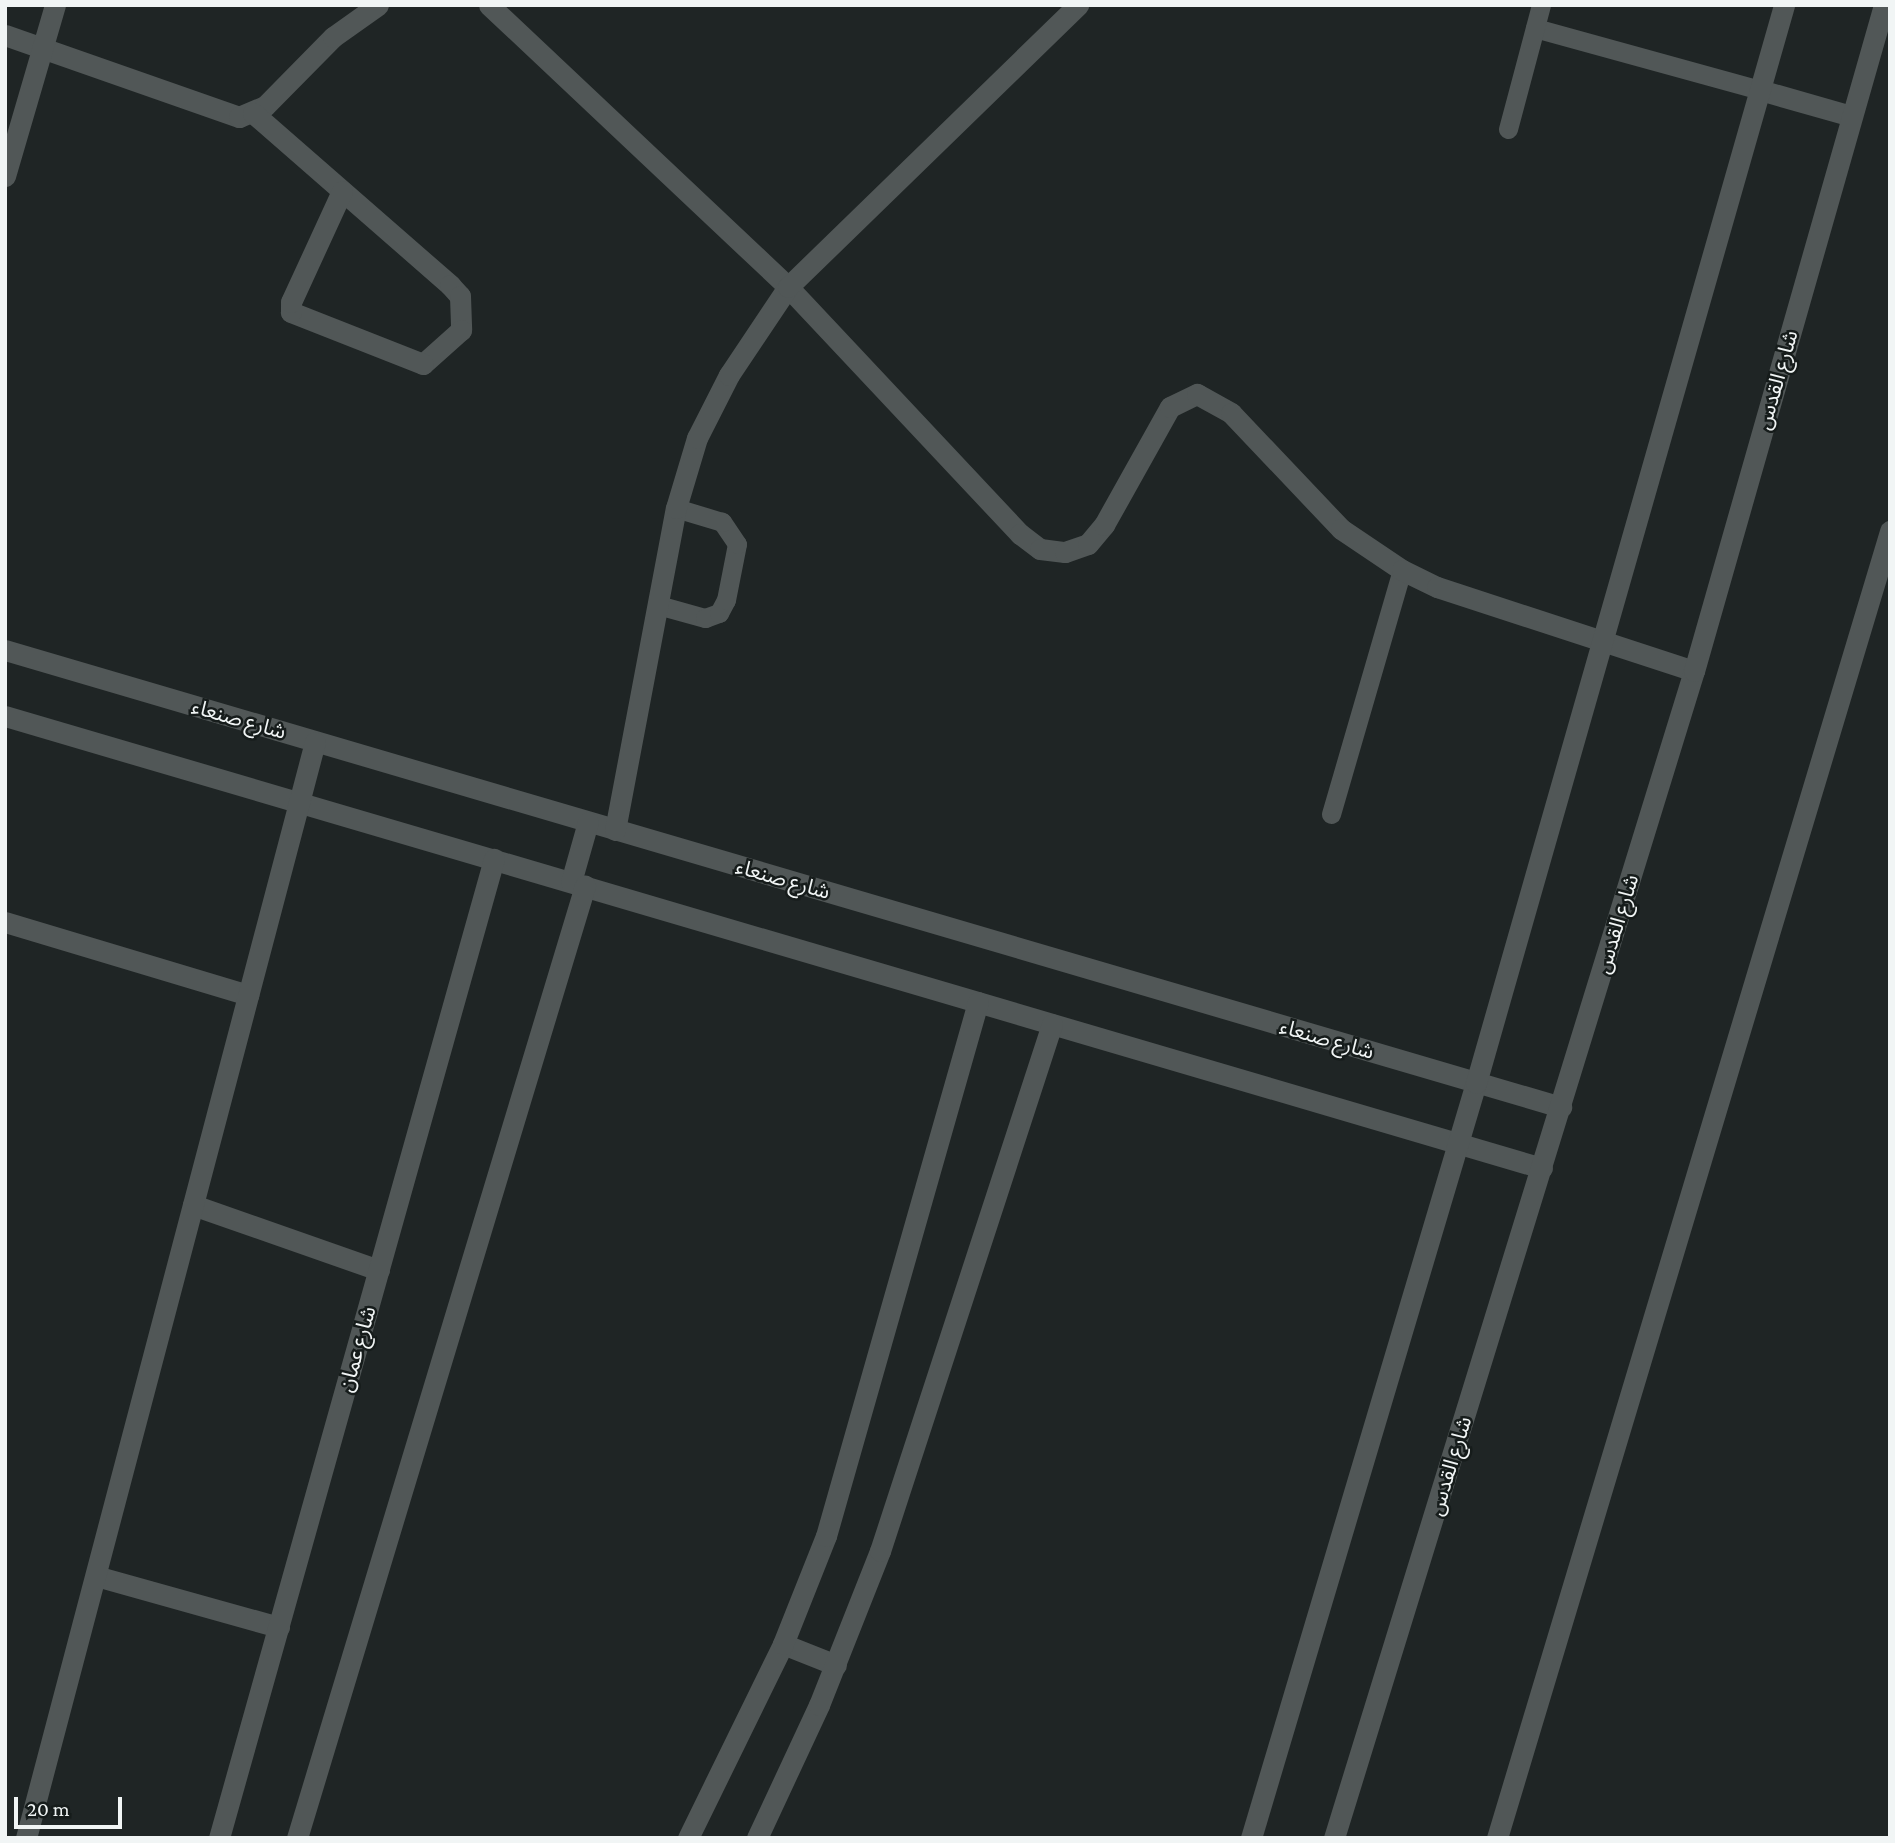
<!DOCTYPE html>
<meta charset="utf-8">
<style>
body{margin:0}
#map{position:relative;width:1895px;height:1843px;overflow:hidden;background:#1f2525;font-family:"Crimson Pro","Noto Sans Arabic",serif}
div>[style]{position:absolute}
.service>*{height:19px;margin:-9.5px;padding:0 9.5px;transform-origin:9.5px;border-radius:9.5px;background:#515757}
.minor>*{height:21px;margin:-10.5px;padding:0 10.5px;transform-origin:10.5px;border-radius:10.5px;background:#515757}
span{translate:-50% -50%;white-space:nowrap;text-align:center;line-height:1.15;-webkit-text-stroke:5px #161c1b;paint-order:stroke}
.street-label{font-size:21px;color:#f1f5f5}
.frame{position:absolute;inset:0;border:7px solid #f1f5f5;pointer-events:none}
.scale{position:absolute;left:14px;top:1797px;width:108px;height:32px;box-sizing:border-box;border:4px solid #f1f5f5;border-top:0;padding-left:9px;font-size:21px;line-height:24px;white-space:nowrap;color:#f1f5f5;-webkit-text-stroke:5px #161c1b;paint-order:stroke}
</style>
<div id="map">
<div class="service">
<div style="left:1535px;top:28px;width:233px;rotate:15.4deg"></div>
<div style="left:1508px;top:129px;width:128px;rotate:-75.1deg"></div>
<div style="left:658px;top:605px;width:49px;rotate:15.5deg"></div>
<div style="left:705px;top:618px;width:15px;rotate:-20deg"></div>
<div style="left:719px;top:613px;width:15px;rotate:-62deg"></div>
<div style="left:726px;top:600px;width:57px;rotate:-78.9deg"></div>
<div style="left:737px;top:544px;width:27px;rotate:-124deg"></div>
<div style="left:722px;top:522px;width:48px;rotate:-163.1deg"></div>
<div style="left:1331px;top:814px;width:254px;rotate:-73.8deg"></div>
</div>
<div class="minor">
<div style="left:489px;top:5px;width:411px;rotate:43.3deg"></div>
<div style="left:788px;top:287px;width:339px;rotate:46.8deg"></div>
<div style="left:1020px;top:534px;width:25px;rotate:37deg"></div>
<div style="left:1040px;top:549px;width:25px;rotate:7deg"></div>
<div style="left:1065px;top:552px;width:24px;rotate:-19deg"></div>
<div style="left:1088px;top:544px;width:25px;rotate:-50deg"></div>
<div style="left:1104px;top:525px;width:135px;rotate:-60.8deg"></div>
<div style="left:1170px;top:407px;width:30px;rotate:-26deg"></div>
<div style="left:1197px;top:394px;width:39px;rotate:29deg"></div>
<div style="left:1231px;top:413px;width:160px;rotate:46.5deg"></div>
<div style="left:1341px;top:529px;width:73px;rotate:33.9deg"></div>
<div style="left:1402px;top:570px;width:39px;rotate:26deg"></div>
<div style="left:1437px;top:587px;width:270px;rotate:18.1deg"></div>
<div style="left:5px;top:35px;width:248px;rotate:19.3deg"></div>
<div style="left:239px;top:117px;width:28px;rotate:-23deg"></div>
<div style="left:265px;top:106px;width:97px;rotate:-45.4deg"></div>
<div style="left:333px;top:37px;width:55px;rotate:-35.4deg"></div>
<div style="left:1760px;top:90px;width:95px;rotate:15.9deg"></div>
<div style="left:253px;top:113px;width:262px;rotate:41.1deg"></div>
<div style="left:450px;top:285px;width:15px;rotate:48deg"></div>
<div style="left:460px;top:296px;width:34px;rotate:88deg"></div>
<div style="left:461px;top:330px;width:51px;rotate:138.2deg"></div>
<div style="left:423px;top:364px;width:142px;rotate:-158.5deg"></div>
<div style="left:291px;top:312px;width:10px;rotate:-90deg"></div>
<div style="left:291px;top:302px;width:122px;rotate:-65.3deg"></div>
<div style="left:5px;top:176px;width:178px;rotate:-73.7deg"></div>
<div style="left:5px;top:650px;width:1622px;rotate:16.37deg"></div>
<div style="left:5px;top:716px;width:1602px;rotate:16.39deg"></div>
<div style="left:615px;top:830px;width:328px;rotate:-79.3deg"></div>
<div style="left:676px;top:508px;width:73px;rotate:-73.3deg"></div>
<div style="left:697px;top:438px;width:71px;rotate:-63.1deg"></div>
<div style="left:729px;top:375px;width:106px;rotate:-56.2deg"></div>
<div style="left:788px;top:287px;width:405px;rotate:-44.2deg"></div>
<div style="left:571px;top:882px;width:62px;rotate:-74.2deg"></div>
<div style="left:5px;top:922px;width:254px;rotate:16.7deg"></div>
<div style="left:193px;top:1205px;width:197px;rotate:19.3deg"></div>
<div style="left:96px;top:1576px;width:190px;rotate:15.6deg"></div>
<div style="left:783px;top:1644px;width:57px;rotate:21.6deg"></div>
<div style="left:26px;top:1838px;width:1133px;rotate:-75.23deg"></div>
<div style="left:219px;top:1838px;width:1017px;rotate:-74.31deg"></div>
<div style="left:297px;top:1838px;width:995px;rotate:-73.17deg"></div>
<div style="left:688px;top:1838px;width:216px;rotate:-63.9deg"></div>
<div style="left:783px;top:1644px;width:116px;rotate:-68.3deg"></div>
<div style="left:826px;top:1536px;width:555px;rotate:-74.11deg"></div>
<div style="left:757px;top:1838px;width:147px;rotate:-65deg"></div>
<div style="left:819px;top:1705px;width:166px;rotate:-68.4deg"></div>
<div style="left:880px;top:1551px;width:554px;rotate:-71.92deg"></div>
<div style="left:1251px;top:1838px;width:788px;rotate:-73.41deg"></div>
<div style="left:1476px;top:1083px;width:1121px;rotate:-74.05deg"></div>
<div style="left:1334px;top:1838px;width:1221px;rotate:-72.86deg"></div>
<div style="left:1694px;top:671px;width:693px;rotate:-74.08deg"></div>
<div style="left:1497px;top:1838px;width:1365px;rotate:-73.26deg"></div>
</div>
<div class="street-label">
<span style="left:1777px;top:380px;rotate:-74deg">شارع القدس</span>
<span style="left:239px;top:719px;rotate:16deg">شارع صنعاء</span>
<span style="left:783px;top:879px;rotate:16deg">شارع صنعاء</span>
<span style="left:1617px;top:924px;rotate:-73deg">شارع القدس</span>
<span style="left:1327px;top:1039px;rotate:16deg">شارع صنعاء</span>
<span style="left:357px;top:1349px;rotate:-74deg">شارع عمان</span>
<span style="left:1450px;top:1466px;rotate:-73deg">شارع القدس</span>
</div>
<div class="frame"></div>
<div class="scale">20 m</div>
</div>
